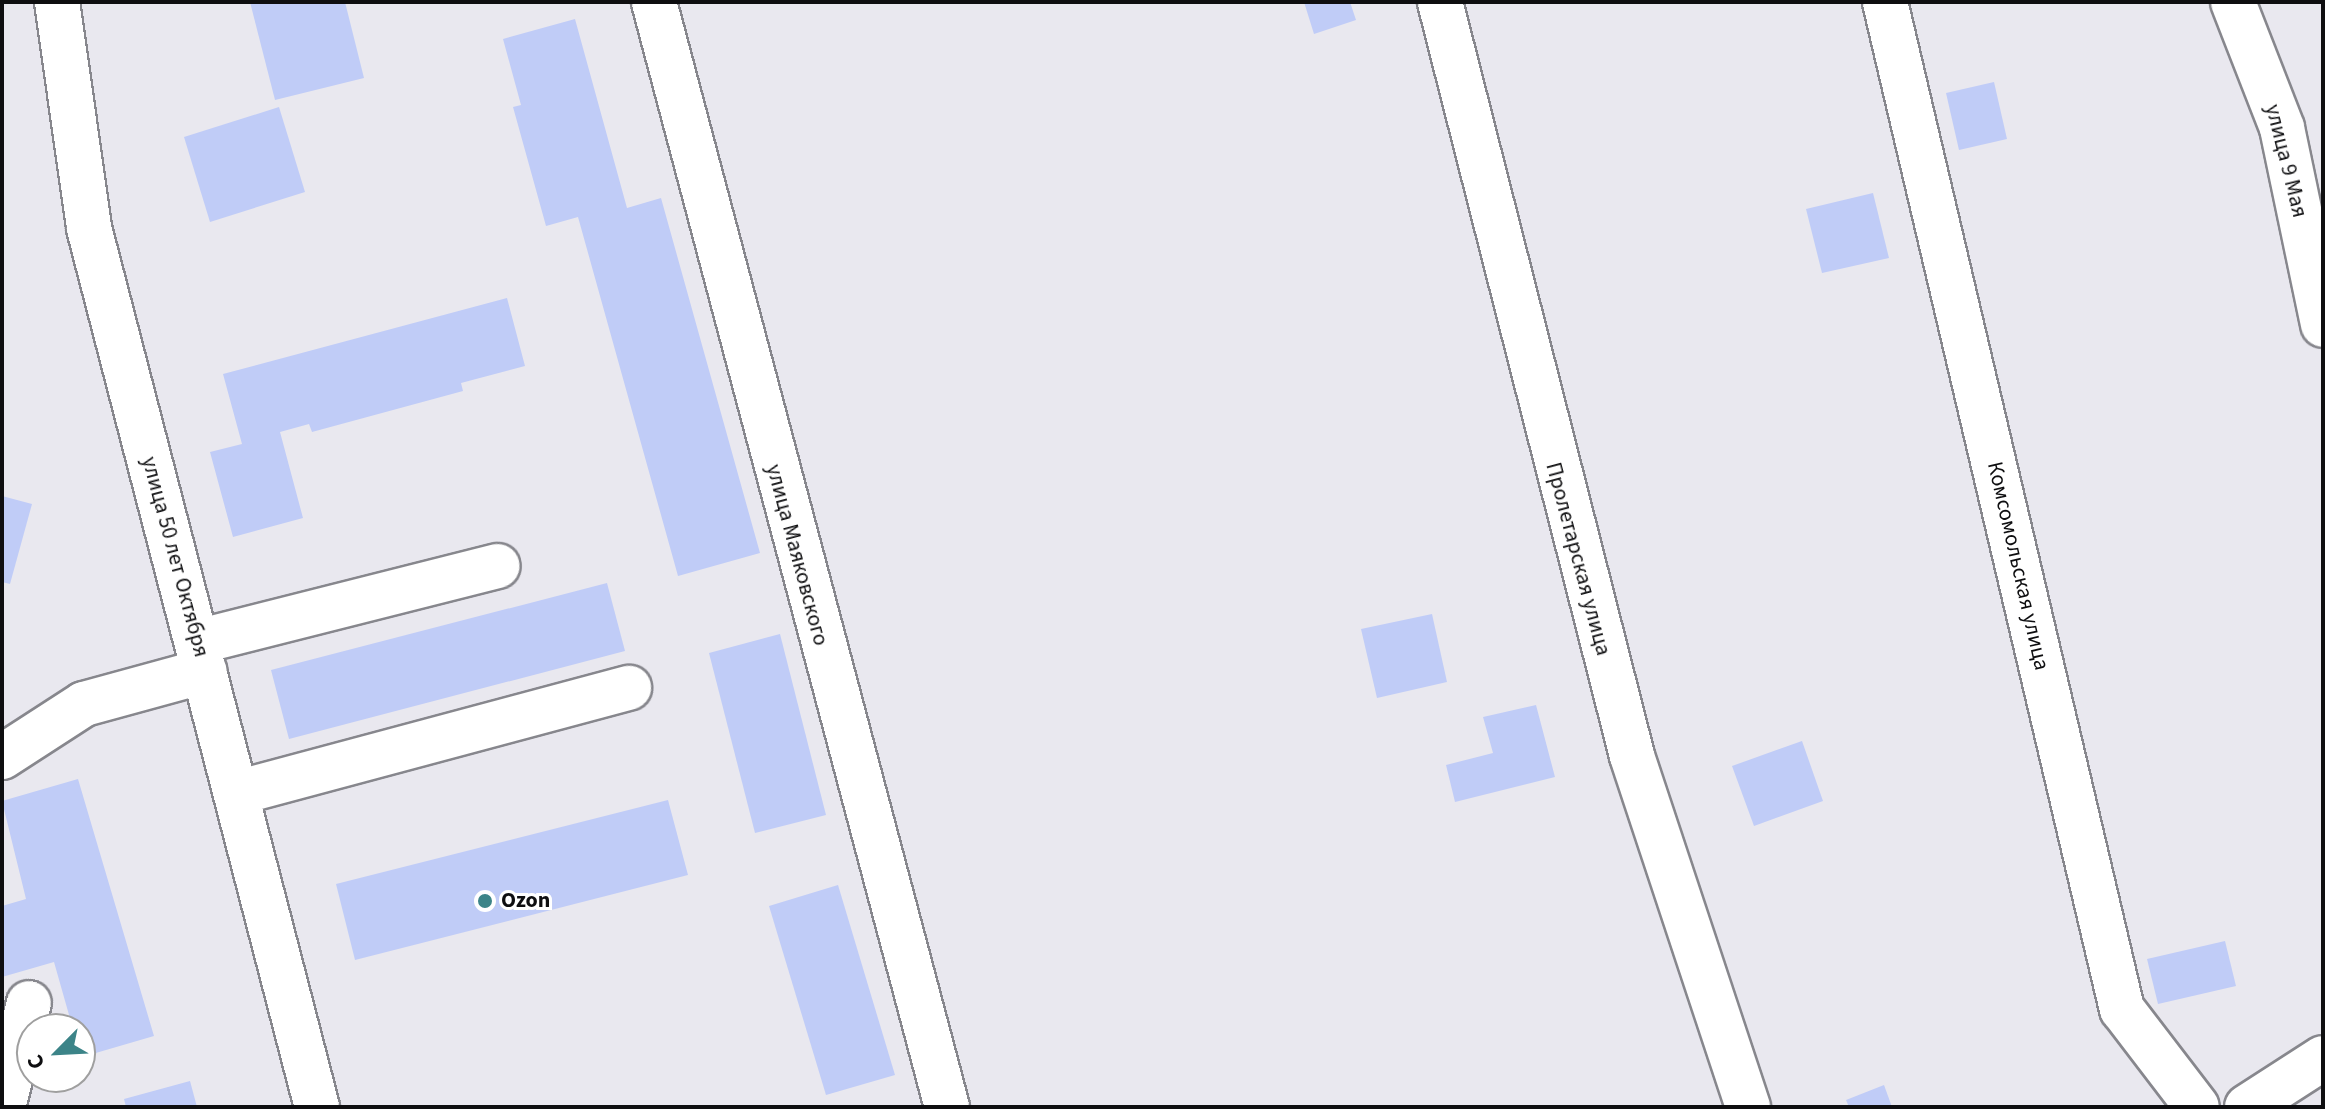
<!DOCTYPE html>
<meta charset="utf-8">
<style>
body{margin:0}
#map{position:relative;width:2325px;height:1109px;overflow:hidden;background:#e9e8ef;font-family:"Source Sans 3",sans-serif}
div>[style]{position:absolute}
.building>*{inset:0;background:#c0ccf7}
.roads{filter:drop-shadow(2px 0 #87878d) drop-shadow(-2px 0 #87878d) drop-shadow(0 2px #87878d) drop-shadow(0 -2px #87878d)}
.minor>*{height:44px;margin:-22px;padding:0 22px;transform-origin:22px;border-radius:22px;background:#fff}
.dots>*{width:22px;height:22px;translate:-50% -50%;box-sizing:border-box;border:4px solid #fff;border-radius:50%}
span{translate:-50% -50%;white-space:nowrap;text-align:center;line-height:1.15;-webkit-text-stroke:6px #fff;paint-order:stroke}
.street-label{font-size:22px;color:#0e0e10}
.poi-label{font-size:22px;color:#0e0e10;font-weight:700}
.left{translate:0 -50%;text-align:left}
.frame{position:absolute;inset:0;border:4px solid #0e0e10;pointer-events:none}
.north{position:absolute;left:16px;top:1013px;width:80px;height:80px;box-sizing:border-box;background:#fff;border:2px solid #9f9f9f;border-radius:50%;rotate:246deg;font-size:22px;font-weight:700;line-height:32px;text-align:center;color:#0e0e10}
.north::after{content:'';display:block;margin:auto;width:28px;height:36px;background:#3c8488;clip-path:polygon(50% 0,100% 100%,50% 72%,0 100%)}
</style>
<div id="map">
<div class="building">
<div style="clip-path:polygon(250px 2px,345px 2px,364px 78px,275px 100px)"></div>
<div style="clip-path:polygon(1304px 2px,1350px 2px,1356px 20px,1314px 34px)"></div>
<div style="clip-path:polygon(575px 19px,627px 208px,661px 198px,760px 553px,678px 576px,578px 217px,546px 226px,513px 107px,521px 105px,503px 39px)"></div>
<div style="clip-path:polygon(1994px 82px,2007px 139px,1959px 150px,1946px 93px)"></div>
<div style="clip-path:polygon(279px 107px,305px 192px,210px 222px,184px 137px)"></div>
<div style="clip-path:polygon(1873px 193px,1889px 258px,1822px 273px,1806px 209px)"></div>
<div style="clip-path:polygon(507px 298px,525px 366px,461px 383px,463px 391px,312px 432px,309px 424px,280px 432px,303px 518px,233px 537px,210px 452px,242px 444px,223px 374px)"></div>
<div style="clip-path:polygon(2px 496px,32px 504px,10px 584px,2px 582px)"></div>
<div style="clip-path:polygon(607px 583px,625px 651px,289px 739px,271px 670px)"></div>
<div style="clip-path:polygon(1432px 614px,1447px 682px,1377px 698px,1361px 629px)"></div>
<div style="clip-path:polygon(780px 634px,826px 815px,755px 833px,709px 653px)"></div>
<div style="clip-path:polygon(1536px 705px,1555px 777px,1455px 802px,1446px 765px,1493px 753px,1483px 717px)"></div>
<div style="clip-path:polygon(1802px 741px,1823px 801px,1754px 826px,1732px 766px)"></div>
<div style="clip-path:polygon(78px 779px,154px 1036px,82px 1057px,80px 1029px,73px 1029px,54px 962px,2px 977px,2px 906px,26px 899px,2px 801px)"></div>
<div style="clip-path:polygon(668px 800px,688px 875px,355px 960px,336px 884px)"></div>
<div style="clip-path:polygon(838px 885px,895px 1075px,826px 1095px,769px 906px)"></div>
<div style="clip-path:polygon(2225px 941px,2236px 986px,2158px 1004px,2147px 959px)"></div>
<div style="clip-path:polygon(190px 1081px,197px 1107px,126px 1107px,124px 1099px)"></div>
<div style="clip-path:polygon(1884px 1085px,1892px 1107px,1849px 1107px,1846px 1100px)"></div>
</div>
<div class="roads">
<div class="minor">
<div style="left:57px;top:2px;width:228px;rotate:81.9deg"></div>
<div style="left:89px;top:228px;width:908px;rotate:75.46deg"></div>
<div style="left:654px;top:2px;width:1143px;rotate:75.15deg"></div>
<div style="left:1440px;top:2px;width:778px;rotate:75.71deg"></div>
<div style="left:1632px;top:756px;width:370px;rotate:71.7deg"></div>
<div style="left:1885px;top:2px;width:1035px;rotate:76.76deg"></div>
<div style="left:2122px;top:1009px;width:123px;rotate:52.6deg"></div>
<div style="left:2233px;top:2px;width:135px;rotate:68.7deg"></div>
<div style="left:2282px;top:128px;width:201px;rotate:78.2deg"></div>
<div style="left:197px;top:642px;width:310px;rotate:-14.2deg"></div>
<div style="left:2px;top:757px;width:98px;rotate:-32.9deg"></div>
<div style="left:84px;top:704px;width:125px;rotate:-15.3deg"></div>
<div style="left:236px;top:793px;width:407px;rotate:-15deg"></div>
<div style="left:3px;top:1107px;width:107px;rotate:-76deg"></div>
<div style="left:2247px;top:1107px;width:90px;rotate:-32.8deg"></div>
</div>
</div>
<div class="dots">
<div style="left:485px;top:901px;background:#3c8488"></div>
</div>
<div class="street-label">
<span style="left:2286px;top:161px;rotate:76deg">улица 9 Мая</span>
<span style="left:797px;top:555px;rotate:75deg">улица Маяковского</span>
<span style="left:175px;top:557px;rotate:75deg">улица 50 лет Октября</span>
<span style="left:1578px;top:559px;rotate:75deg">Пролетарская улица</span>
<span style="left:2018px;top:566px;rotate:77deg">Комсомольская улица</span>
</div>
<div class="poi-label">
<span class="left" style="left:501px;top:901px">Ozon</span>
</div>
<div class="frame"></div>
<div class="north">С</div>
</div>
